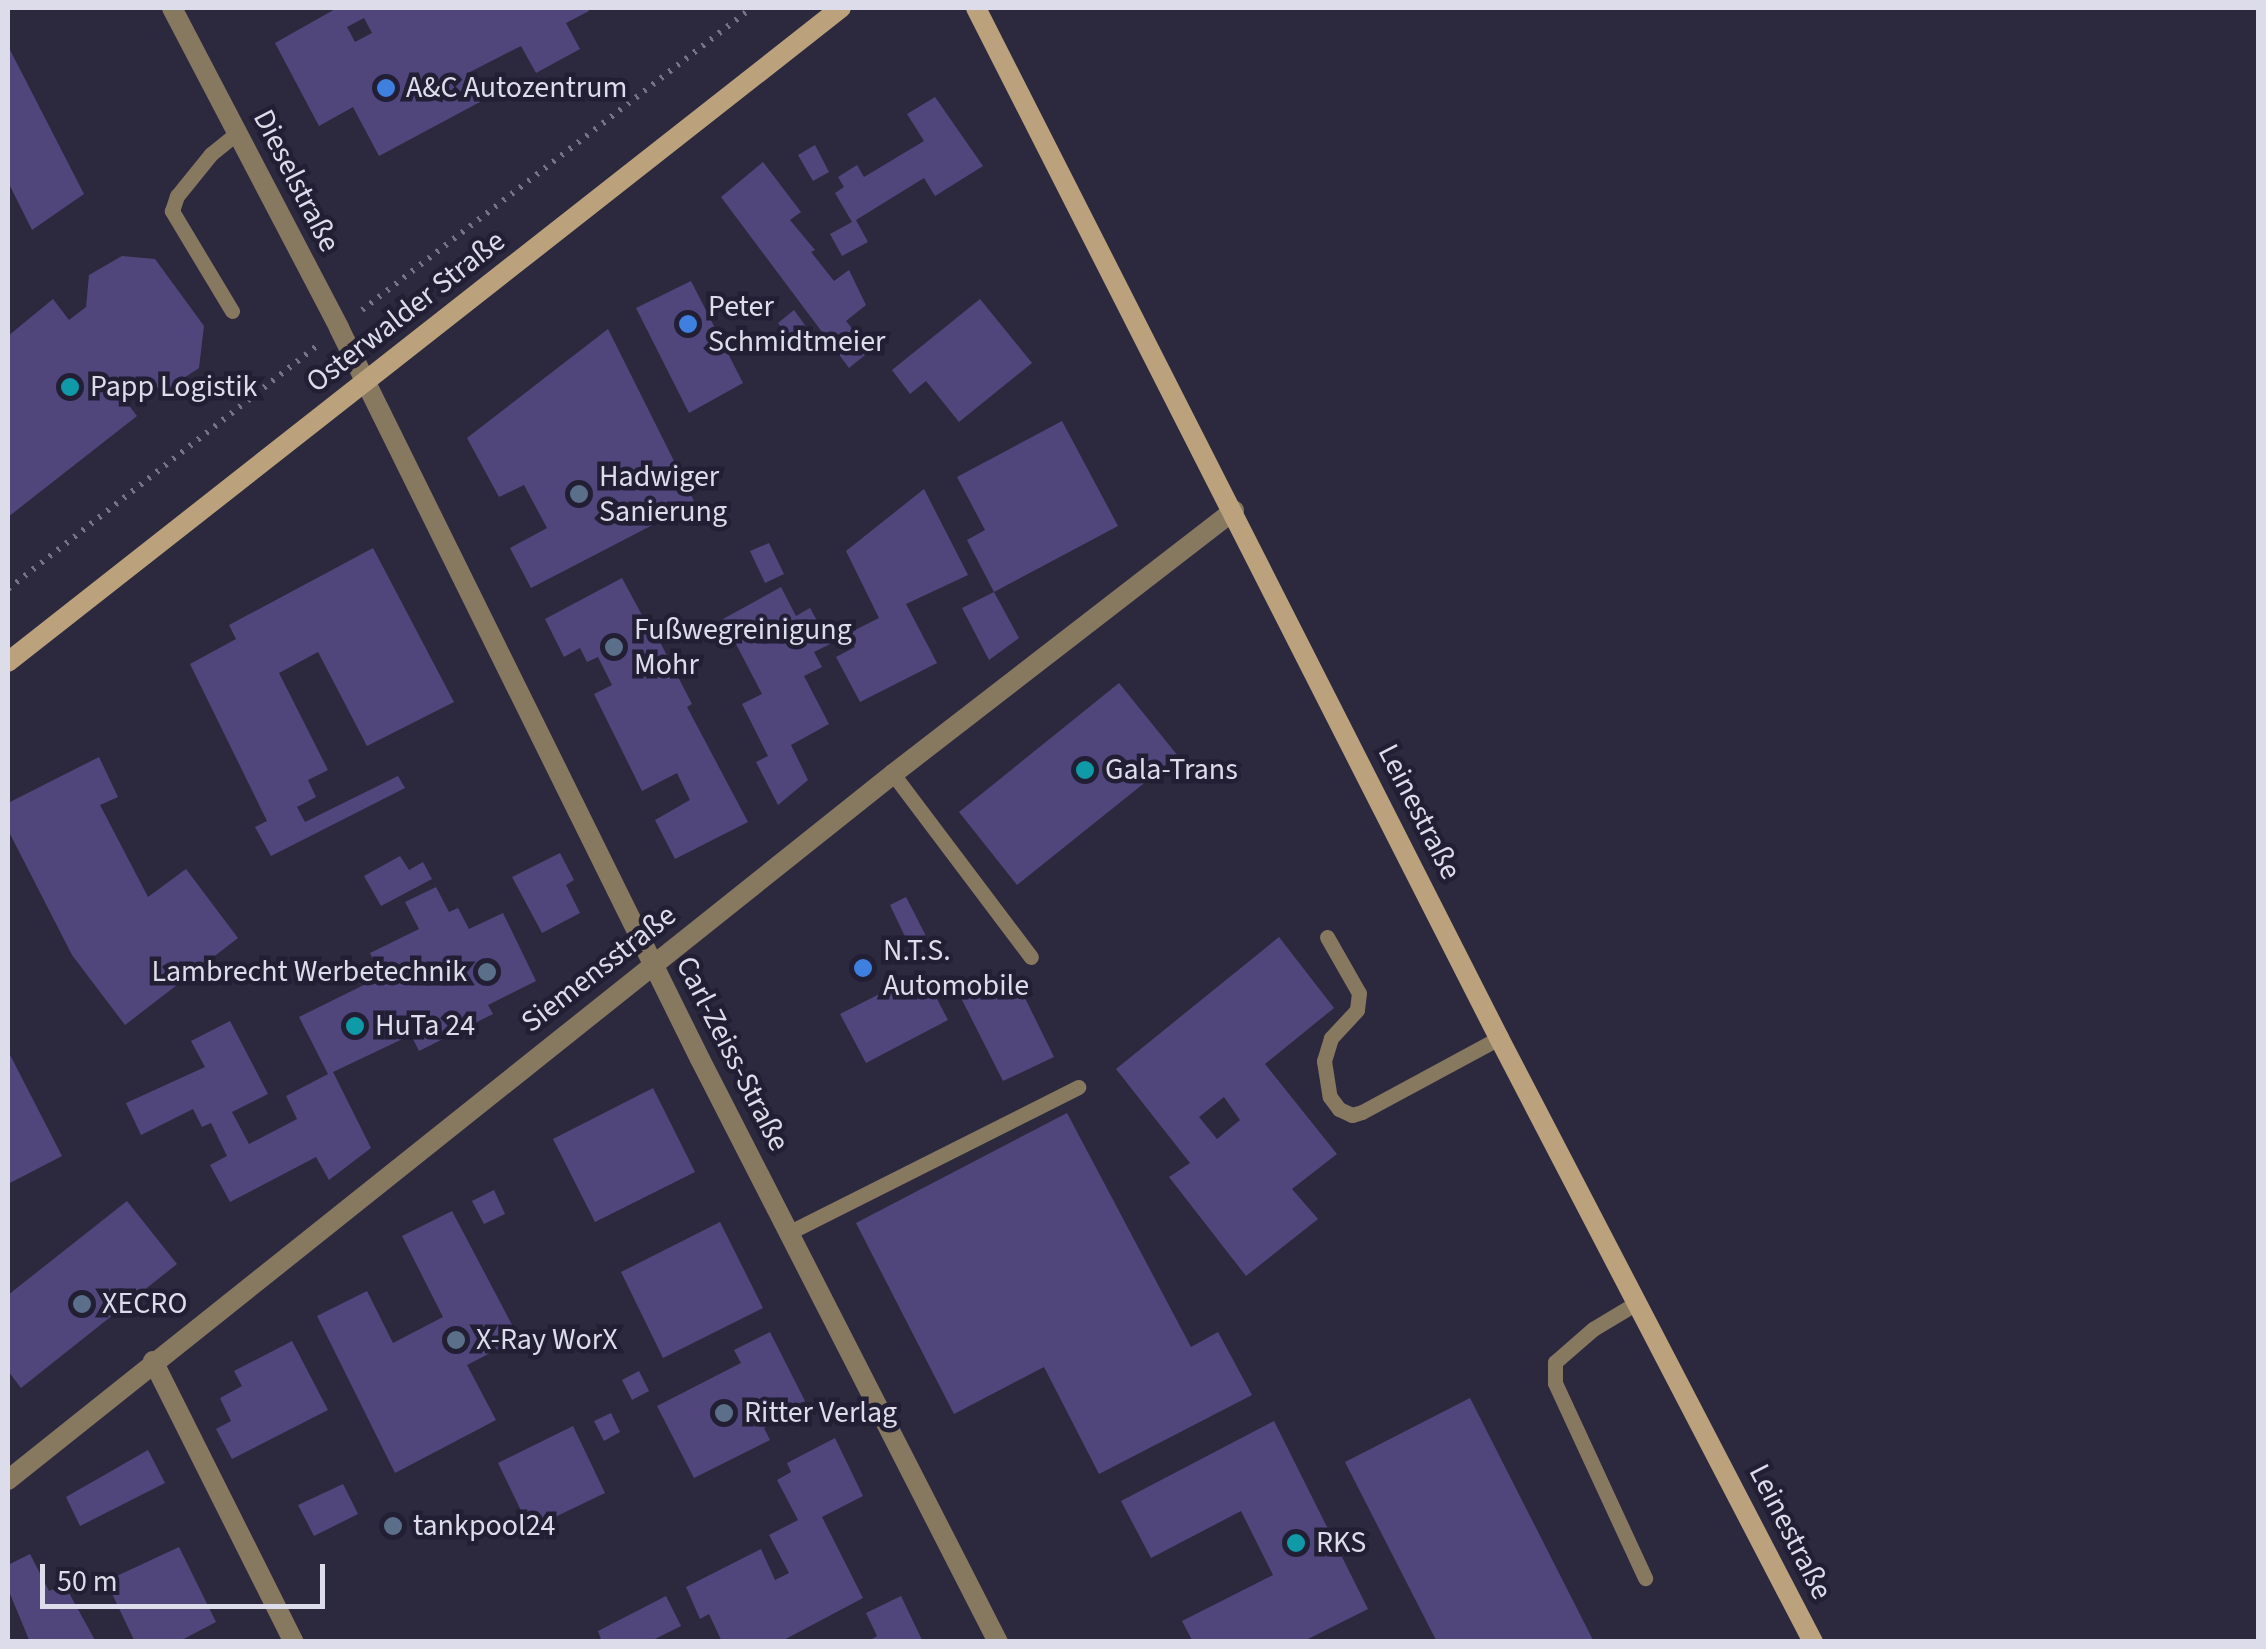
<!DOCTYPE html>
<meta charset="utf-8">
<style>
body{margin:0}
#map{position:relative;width:2266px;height:1649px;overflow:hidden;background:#2c293e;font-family:"Source Sans 3",sans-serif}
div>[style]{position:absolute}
.building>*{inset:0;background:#50467c}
.path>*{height:6px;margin-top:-3px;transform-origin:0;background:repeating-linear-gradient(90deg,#767385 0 2.5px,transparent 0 10.5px)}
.lane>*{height:15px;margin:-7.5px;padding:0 7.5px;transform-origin:7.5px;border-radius:7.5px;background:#877860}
.street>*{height:20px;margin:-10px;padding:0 10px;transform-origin:10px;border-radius:10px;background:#877860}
.secondary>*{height:20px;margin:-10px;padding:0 10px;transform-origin:10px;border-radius:10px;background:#bba27c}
.dots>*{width:28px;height:28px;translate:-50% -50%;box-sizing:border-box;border:5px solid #221f34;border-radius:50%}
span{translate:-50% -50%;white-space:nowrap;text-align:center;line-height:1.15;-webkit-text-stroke:9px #221f34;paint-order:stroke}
.poi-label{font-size:30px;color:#dddcea}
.left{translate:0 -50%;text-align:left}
.right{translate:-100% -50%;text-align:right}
.street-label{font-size:30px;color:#dddcea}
.frame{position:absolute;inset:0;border:10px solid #dddcea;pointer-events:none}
.scale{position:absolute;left:40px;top:1564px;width:285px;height:45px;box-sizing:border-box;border:5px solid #dddcea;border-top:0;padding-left:12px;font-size:30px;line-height:35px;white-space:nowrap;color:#dddcea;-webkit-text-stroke:8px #221f34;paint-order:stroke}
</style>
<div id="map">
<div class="building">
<div style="clip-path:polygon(evenodd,337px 8px,587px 8px,589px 11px,566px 23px,580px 49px,536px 73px,521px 46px,466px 74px,480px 102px,379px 156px,353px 107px,319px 126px,275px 43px,337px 8px,364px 18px,372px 33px,355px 42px,347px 27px,364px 18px)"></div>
<div style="clip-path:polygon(8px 46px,84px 194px,32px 230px,8px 182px)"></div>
<div style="clip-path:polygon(935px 97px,983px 166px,935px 196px,924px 178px,856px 220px,868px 242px,842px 256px,830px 234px,852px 222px,835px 193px,844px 187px,838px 177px,857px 165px,864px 177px,924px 141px,907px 114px)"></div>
<div style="clip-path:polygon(815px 145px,829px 172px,813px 181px,798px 155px)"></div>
<div style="clip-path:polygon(763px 162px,801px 212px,790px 220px,815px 250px,811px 252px,834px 281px,849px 270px,866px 305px,846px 321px,870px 351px,849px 368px,721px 197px)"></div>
<div style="clip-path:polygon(122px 256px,155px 259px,204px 326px,199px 368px,167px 389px,135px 385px,121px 395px,137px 416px,8px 517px,8px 336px,53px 299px,69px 320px,86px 307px,89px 275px)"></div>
<div style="clip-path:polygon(691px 281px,743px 383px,689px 413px,636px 308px)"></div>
<div style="clip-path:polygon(980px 299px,1032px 363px,959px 422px,926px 381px,910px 394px,892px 370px)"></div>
<div style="clip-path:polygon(794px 310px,815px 339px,799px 351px,778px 323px)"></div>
<div style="clip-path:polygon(608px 329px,695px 503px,531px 588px,510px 548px,547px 528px,524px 485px,499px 497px,467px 438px)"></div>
<div style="clip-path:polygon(1062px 421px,1118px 526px,994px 592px,1019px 638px,989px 660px,962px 608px,994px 592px,967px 540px,985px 530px,957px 477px)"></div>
<div style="clip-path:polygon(924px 489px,968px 575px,906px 604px,937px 663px,860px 702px,836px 657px,855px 647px,847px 634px,879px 618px,846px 551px)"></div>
<div style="clip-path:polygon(769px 543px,784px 574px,765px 583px,750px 551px)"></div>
<div style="clip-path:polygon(373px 548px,454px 702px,367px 746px,318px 652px,279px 673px,328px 770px,308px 780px,316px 797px,297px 807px,305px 822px,398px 776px,405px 788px,271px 856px,255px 827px,267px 821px,190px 664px,236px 639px,229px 625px)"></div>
<div style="clip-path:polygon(622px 578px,643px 617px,646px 615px,692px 704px,687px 707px,748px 822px,675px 859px,655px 820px,690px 800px,677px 773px,642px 791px,594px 694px,612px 685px,598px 657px,587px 662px,580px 648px,564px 657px,545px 619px)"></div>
<div style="clip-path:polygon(781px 587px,796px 616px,810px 608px,830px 644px,814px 652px,822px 667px,804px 676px,829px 724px,791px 745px,808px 780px,778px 805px,756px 762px,768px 756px,742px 704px,762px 694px,723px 619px)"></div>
<div style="clip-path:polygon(1119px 683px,1178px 756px,1017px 885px,959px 812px)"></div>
<div style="clip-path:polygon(99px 757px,118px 797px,100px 805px,148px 897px,186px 869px,238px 938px,125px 1025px,72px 955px,8px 830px,8px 803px)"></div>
<div style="clip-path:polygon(560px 853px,574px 880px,566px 885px,580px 913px,542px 933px,512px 877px)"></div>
<div style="clip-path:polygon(400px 856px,409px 870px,423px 862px,432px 879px,381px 906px,364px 876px)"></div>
<div style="clip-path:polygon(436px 887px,449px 912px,458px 908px,469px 929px,503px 913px,536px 981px,488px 1005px,493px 1014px,419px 1051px,411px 1035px,333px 1072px,371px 1148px,329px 1180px,316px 1157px,230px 1202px,210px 1165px,227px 1156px,211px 1123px,202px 1127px,193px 1109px,141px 1135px,126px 1103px,205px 1067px,191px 1041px,230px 1021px,268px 1094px,232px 1112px,249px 1144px,297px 1119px,286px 1096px,328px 1074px,299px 1017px,382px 976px,370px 953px,419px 929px,405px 902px)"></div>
<div style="clip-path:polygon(906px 897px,927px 938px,910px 947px,890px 905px)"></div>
<div style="clip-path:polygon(evenodd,1279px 937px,1334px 1008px,1265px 1064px,1337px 1154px,1292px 1189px,1318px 1219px,1246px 1276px,1169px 1177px,1190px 1163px,1116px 1069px,1279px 937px,1224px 1097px,1240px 1120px,1217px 1139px,1199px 1117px,1224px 1097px)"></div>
<div style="clip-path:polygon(923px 972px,948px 1020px,866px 1063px,840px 1014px)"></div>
<div style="clip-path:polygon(1003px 974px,1015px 998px,1023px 994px,1054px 1057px,1003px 1081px,960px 996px)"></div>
<div style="clip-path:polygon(8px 1051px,62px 1156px,8px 1184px)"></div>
<div style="clip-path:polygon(653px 1088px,695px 1172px,595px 1222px,553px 1139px)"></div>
<div style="clip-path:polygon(1067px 1113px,1191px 1347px,1218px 1332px,1252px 1395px,1099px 1474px,1044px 1367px,954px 1414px,856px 1223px)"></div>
<div style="clip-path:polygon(494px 1190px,505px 1214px,484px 1224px,472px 1201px)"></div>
<div style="clip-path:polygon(127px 1201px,177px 1264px,21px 1388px,8px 1371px,8px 1295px)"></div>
<div style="clip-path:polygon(452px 1211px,519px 1338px,467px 1365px,496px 1420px,395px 1473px,317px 1316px,367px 1291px,393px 1343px,443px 1317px,402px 1236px)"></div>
<div style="clip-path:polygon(720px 1222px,763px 1308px,663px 1358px,621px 1272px)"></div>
<div style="clip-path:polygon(770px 1332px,805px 1401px,764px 1428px,770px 1440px,694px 1478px,657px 1406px,741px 1363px,734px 1350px)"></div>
<div style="clip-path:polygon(292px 1341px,328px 1410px,232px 1459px,216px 1429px,231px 1421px,220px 1398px,242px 1386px,234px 1371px)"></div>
<div style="clip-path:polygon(639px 1371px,649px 1391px,632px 1400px,622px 1380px)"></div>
<div style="clip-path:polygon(1470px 1398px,1594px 1642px,1437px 1642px,1345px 1462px)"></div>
<div style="clip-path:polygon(611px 1413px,620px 1432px,604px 1441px,594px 1421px)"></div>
<div style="clip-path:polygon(1274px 1421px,1368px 1609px,1302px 1642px,1193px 1642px,1182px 1621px,1273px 1575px,1241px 1511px,1151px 1558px,1121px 1501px)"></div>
<div style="clip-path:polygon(573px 1426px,605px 1493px,530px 1529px,498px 1463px)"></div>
<div style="clip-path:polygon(835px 1438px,863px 1496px,822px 1517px,863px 1598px,780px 1642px,722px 1642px,709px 1614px,700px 1619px,686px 1587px,761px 1549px,775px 1580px,789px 1573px,769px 1535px,798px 1520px,777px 1480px,791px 1472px,787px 1463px)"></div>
<div style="clip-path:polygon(148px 1450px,165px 1483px,80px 1526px,66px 1497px)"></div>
<div style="clip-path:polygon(343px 1484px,358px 1514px,314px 1536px,298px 1505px)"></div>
<div style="clip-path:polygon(179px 1547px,216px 1622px,178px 1642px,135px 1642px,106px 1581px)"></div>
<div style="clip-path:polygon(30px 1554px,49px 1591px,64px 1584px,96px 1642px,30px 1642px,8px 1589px,8px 1565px)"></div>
<div style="clip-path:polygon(666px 1596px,681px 1626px,649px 1642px,602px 1642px,598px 1631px)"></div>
<div style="clip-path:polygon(901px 1596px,923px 1642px,867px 1642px,877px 1636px,866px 1613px)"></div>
</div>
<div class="path">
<div style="left:362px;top:310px;width:493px;rotate:-37.8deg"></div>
<div style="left:8px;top:589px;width:393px;rotate:-38.2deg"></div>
</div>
<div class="lane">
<div style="left:232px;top:311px;width:117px;rotate:-121deg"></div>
<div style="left:172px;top:211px;width:16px;rotate:-72deg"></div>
<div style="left:177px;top:196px;width:54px;rotate:-51deg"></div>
<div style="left:211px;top:154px;width:33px;rotate:-39deg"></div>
<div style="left:893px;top:774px;width:229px;rotate:53deg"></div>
<div style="left:1327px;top:937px;width:64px;rotate:60.3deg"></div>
<div style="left:1359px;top:993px;width:17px;rotate:97deg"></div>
<div style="left:1357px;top:1010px;width:38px;rotate:133deg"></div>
<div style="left:1331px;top:1038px;width:24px;rotate:107deg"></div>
<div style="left:1324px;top:1061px;width:36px;rotate:81deg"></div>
<div style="left:1330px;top:1097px;width:15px;rotate:53deg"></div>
<div style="left:1339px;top:1109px;width:14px;rotate:25deg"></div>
<div style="left:1352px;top:1115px;width:10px;rotate:-17deg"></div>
<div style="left:1362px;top:1112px;width:156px;rotate:-28.4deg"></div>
<div style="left:788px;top:1233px;width:325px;rotate:-26.7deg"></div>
<div style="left:1638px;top:1302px;width:52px;rotate:149deg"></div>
<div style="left:1593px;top:1329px;width:50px;rotate:139deg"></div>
<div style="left:1555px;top:1362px;width:21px;rotate:90deg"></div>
<div style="left:1555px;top:1383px;width:215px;rotate:65.2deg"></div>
</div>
<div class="street">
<div style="left:172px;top:8px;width:361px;rotate:62.4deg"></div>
<div style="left:339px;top:328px;width:815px;rotate:63.72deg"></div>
<div style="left:700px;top:1059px;width:655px;rotate:62.93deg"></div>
<div style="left:153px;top:1361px;width:314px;rotate:63.4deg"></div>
<div style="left:8px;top:1480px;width:1132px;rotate:-38.58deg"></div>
<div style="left:893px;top:774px;width:431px;rotate:-37.7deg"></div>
</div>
<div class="secondary">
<div style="left:976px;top:8px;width:1155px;rotate:63.08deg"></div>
<div style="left:1499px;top:1038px;width:681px;rotate:62.53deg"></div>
<div style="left:8px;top:662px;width:1059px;rotate:-38.14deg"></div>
</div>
<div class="dots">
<div style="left:386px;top:88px;background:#3f7fe0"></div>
<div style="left:688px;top:324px;background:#3f7fe0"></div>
<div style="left:70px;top:387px;background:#0f9aa8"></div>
<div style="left:579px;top:494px;background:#5c6f8a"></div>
<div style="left:614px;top:647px;background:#5c6f8a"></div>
<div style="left:1085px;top:770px;background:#0f9aa8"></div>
<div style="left:863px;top:968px;background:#3f7fe0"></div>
<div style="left:487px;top:972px;background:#5c6f8a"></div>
<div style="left:355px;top:1026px;background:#0f9aa8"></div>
<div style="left:82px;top:1304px;background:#5c6f8a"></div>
<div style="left:456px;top:1340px;background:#5c6f8a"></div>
<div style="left:724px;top:1413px;background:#5c6f8a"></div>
<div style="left:393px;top:1526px;background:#5c6f8a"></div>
<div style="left:1296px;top:1543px;background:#0f9aa8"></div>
</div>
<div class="poi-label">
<span class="left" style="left:406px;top:88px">A&amp;C Autozentrum</span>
<span class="left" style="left:708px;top:324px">Peter<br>Schmidtmeier</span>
<span class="left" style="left:90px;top:387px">Papp Logistik</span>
<span class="left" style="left:599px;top:494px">Hadwiger<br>Sanierung</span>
<span class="left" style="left:634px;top:647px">Fußwegreinigung<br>Mohr</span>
<span class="left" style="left:1105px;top:770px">Gala-Trans</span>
<span class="left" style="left:883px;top:968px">N.T.S.<br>Automobile</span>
<span class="right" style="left:467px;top:972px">Lambrecht Werbetechnik</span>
<span class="left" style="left:375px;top:1026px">HuTa 24</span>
<span class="left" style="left:102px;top:1304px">XECRO</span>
<span class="left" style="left:476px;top:1340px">X-Ray WorX</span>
<span class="left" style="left:744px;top:1413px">Ritter Verlag</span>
<span class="left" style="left:413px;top:1526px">tankpool24</span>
<span class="left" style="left:1316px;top:1543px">RKS</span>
</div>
<div class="street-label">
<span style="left:296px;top:181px;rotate:63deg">Dieselstraße</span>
<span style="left:406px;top:312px;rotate:-38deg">Osterwalder Straße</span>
<span style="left:1419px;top:812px;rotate:63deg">Leinestraße</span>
<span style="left:599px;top:969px;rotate:-38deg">Siemensstraße</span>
<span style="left:732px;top:1054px;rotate:63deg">Carl-Zeiss-Straße</span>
<span style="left:1790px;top:1532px;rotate:63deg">Leinestraße</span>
</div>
<div class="frame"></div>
<div class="scale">50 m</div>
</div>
